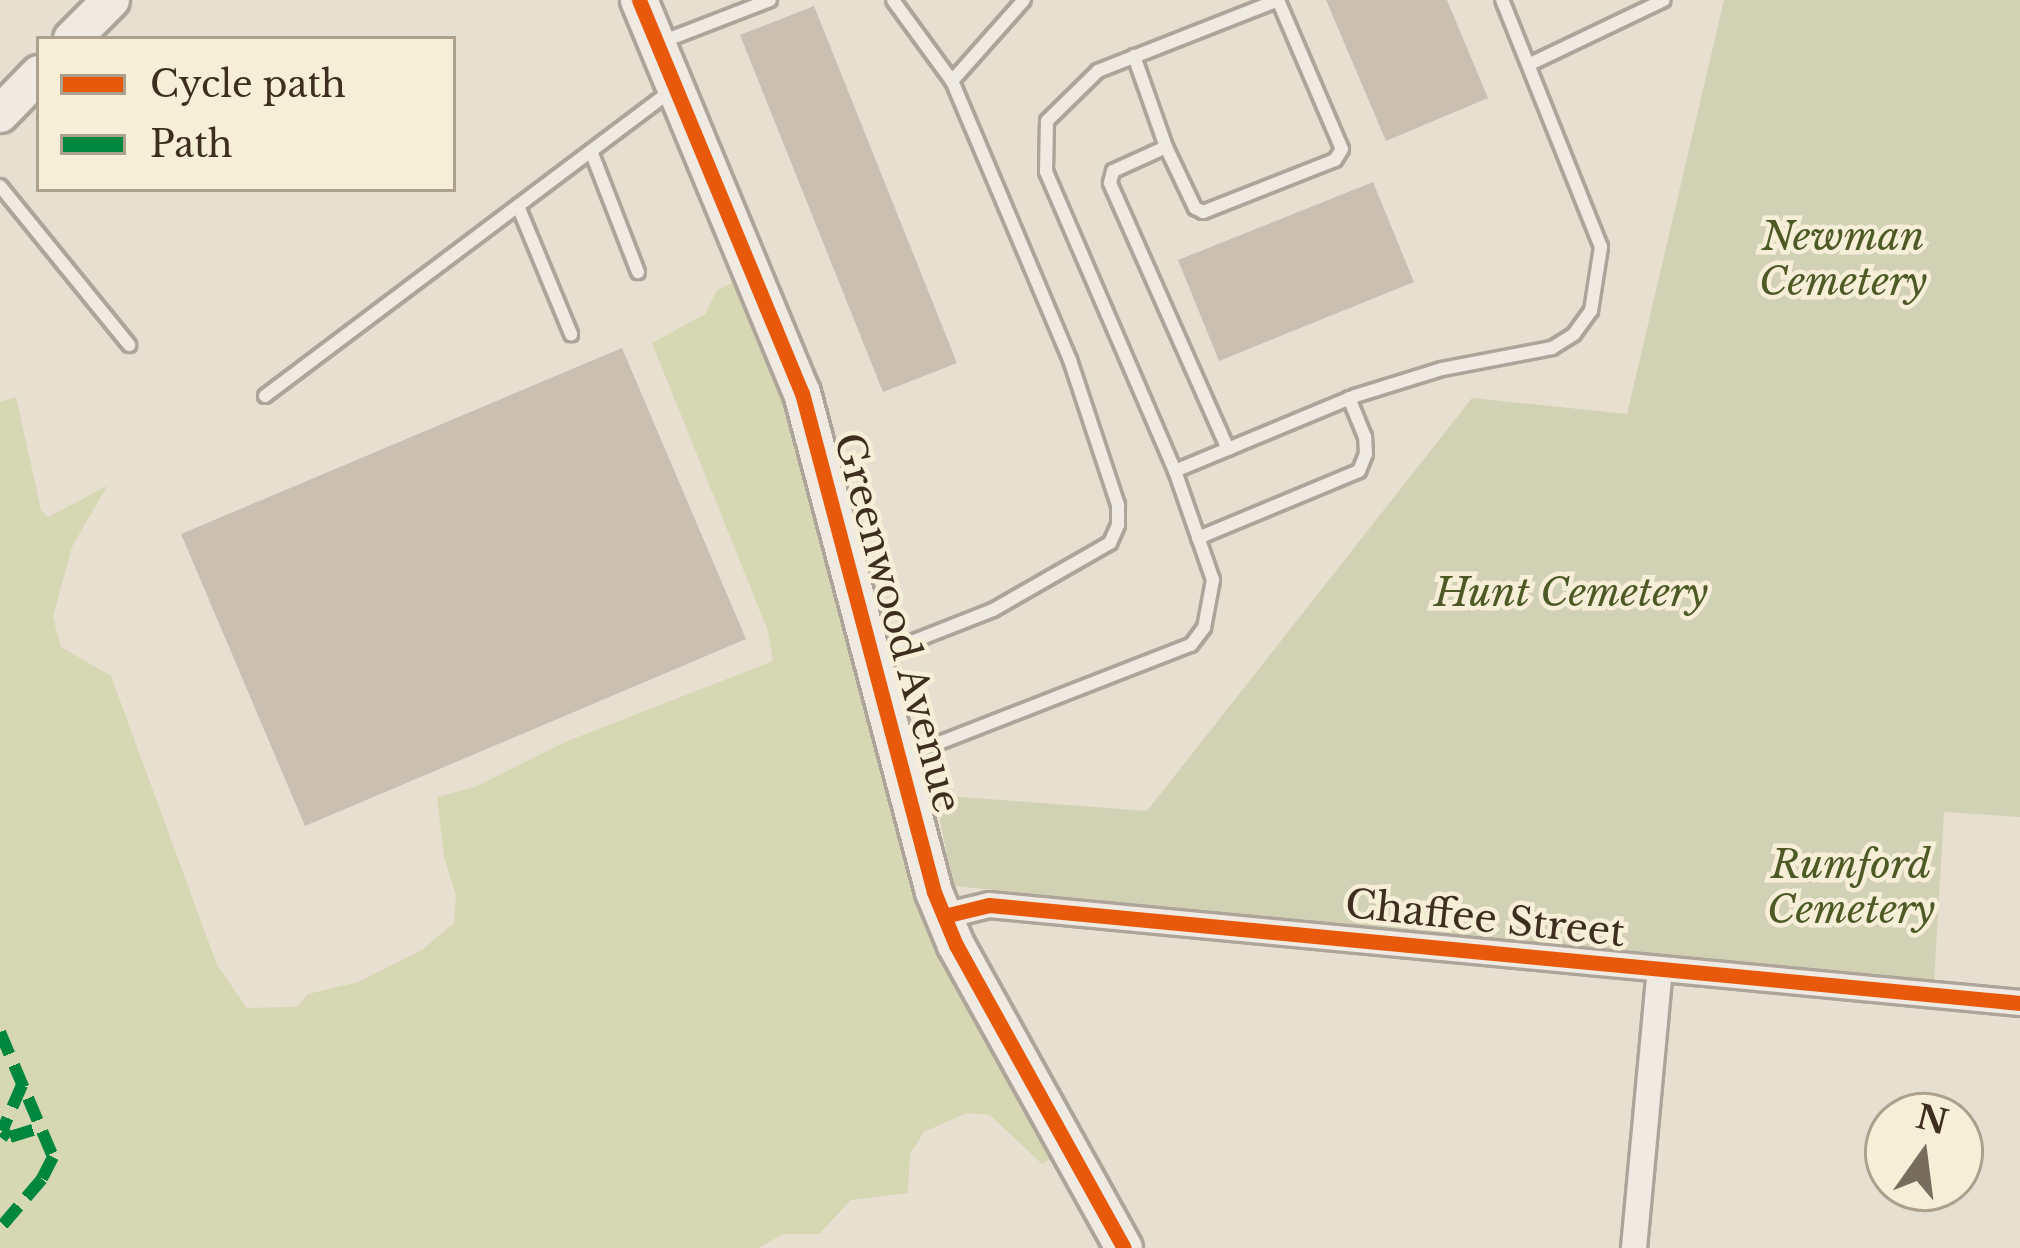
<!DOCTYPE html>
<style>
body{margin:0}
#map{position:relative;width:2020px;height:1248px;overflow:hidden;background:#e7e0d1;font-family:"Libre Baskerville",serif}
div>[style]{position:absolute}
.green>*{inset:0;background:#d6d7b3}
.cemetery>*{inset:0;background:#d1d1b3}
.building>*{inset:0;background:#cbbfb2}
.roads{filter:drop-shadow(3px 0 #ada599) drop-shadow(-3px 0 #ada599) drop-shadow(0 3px #ada599) drop-shadow(0 -3px #ada599)}
.lane>*{height:12px;margin:-6px;padding:0 6px;transform-origin:6px;border-radius:6px;background:#efebe3}
.street>*{height:24px;margin:-12px;padding:0 12px;transform-origin:12px;border-radius:12px;background:#efebe3}
.secondary>*{height:36px;margin:-18px;padding:0 18px;transform-origin:18px;border-radius:18px;background:#efebe3}
.quiet>*{height:12px;margin-top:-6px;transform-origin:0;background:repeating-linear-gradient(90deg,#00873e 0 24px,transparent 0 36px)}
.cycleway>*{height:15px;margin:-7.5px;padding:0 7.5px;transform-origin:7.5px;border-radius:7.5px;background:#e8590c}
span{translate:-50% -50%;white-space:nowrap;text-align:center;line-height:1.15;-webkit-text-stroke:9px #f7eed8;paint-order:stroke}
.park-label{font-size:39px;color:#4d5a26;font-style:italic}
.street-label{font-size:39px;color:#3d2e20}
.legend{position:absolute;left:36px;top:36px;width:420px;height:156px;box-sizing:border-box;background:#f7eed8;border:3px solid #ada18e;margin:0;padding:15px 21px;list-style:none;font-size:36px;color:#3d2e20}
.legend li{display:flex;align-items:center;gap:24px;height:60px}
.legend b{width:60px;border:3px solid #ada18e}
.north{position:absolute;left:1864px;top:1092px;width:120px;height:120px;box-sizing:border-box;background:#f7eed8;border:3px solid #ada18e;border-radius:50%;rotate:14deg;font-size:33px;font-weight:700;line-height:48px;text-align:center;color:#3d2e20}
.north::after{content:'';display:block;margin:auto;width:42px;height:54px;background:#786c5e;clip-path:polygon(50% 0,100% 100%,50% 72%,0 100%)}
</style>
<div id="map">
<div class="green">
<div style="clip-path:polygon(753px 273px,899px 777px,1065px 1150px,1042px 1164px,990px 1115px,966px 1113px,924px 1132px,910px 1154px,908px 1193px,851px 1200px,819px 1234px,784px 1234px,758px 1248px,0 1248px,0 402px,16px 397px,41px 510px,48px 517px,107px 486px,72px 547px,53px 617px,61px 647px,111px 676px,217px 965px,247px 1008px,297px 1007px,308px 994px,358px 982px,422px 950px,454px 923px,456px 896px,444px 857px,437px 797px,475px 787px,565px 742px,773px 661px,768px 631px,652px 343px,705px 314px,717px 290px)"></div>
</div>
<div class="cemetery">
<div style="clip-path:polygon(1724px 0,2020px 0,2020px 817px,1944px 812px,1934px 982px,953px 886px,935px 795px,1147px 811px,1472px 398px,1627px 414px)"></div>
</div>
<div class="building">
<div style="clip-path:polygon(1326px 0,1447px 0,1488px 98px,1386px 141px)"></div>
<div style="clip-path:polygon(814px 6px,957px 363px,883px 392px,740px 35px)"></div>
<div style="clip-path:polygon(1373px 182px,1414px 282px,1219px 361px,1178px 260px)"></div>
<div style="clip-path:polygon(622px 348px,746px 639px,305px 826px,181px 534px)"></div>
</div>
<div class="roads">
<div class="lane">
<div style="left:659px;top:43px;width:119px;rotate:-21.2deg"></div>
<div style="left:1134px;top:56px;width:96px;rotate:70.6deg"></div>
<div style="left:1530px;top:64px;width:148px;rotate:-25.5deg"></div>
<div style="left:952px;top:81px;width:108px;rotate:-48.4deg"></div>
<div style="left:591px;top:151px;width:130px;rotate:68.8deg"></div>
<div style="left:0;top:186px;width:205px;rotate:50.9deg"></div>
<div style="left:518px;top:206px;width:139px;rotate:67.5deg"></div>
<div style="left:265px;top:396px;width:509px;rotate:-36.94deg"></div>
<div style="left:1175px;top:471px;width:326px;rotate:-113.3deg"></div>
<div style="left:1046px;top:172px;width:51px;rotate:-88.9deg"></div>
<div style="left:1047px;top:121px;width:71px;rotate:-44.4deg"></div>
<div style="left:1098px;top:71px;width:193px;rotate:-21.5deg"></div>
<div style="left:1278px;top:0;width:162px;rotate:66.8deg"></div>
<div style="left:1342px;top:149px;width:13px;rotate:122deg"></div>
<div style="left:1335px;top:160px;width:142px;rotate:158.5deg"></div>
<div style="left:1203px;top:212px;width:9px;rotate:-153deg"></div>
<div style="left:1195px;top:208px;width:68px;rotate:-115.4deg"></div>
<div style="left:1166px;top:147px;width:58px;rotate:155.6deg"></div>
<div style="left:1113px;top:171px;width:12px;rotate:104deg"></div>
<div style="left:1110px;top:183px;width:291px;rotate:66.1deg"></div>
<div style="left:1198px;top:538px;width:174px;rotate:-22.6deg"></div>
<div style="left:1359px;top:471px;width:18px;rotate:-68deg"></div>
<div style="left:1366px;top:454px;width:17px;rotate:-93deg"></div>
<div style="left:1365px;top:437px;width:42px;rotate:-112.3deg"></div>
<div style="left:876px;top:656px;width:126px;rotate:-21.5deg"></div>
<div style="left:993px;top:610px;width:135px;rotate:-29.8deg"></div>
<div style="left:1110px;top:543px;width:20px;rotate:-66deg"></div>
<div style="left:1118px;top:525px;width:20px;rotate:-90deg"></div>
<div style="left:1118px;top:505px;width:153px;rotate:-108.3deg"></div>
<div style="left:1070px;top:360px;width:303px;rotate:-112.9deg"></div>
<div style="left:952px;top:81px;width:100px;rotate:-126.1deg"></div>
<div style="left:903px;top:757px;width:309px;rotate:-21.3deg"></div>
<div style="left:1191px;top:645px;width:21px;rotate:-53deg"></div>
<div style="left:1204px;top:628px;width:49px;rotate:-79.4deg"></div>
<div style="left:1213px;top:580px;width:115px;rotate:-109.2deg"></div>
<div style="left:1175px;top:471px;width:195px;rotate:-22.6deg"></div>
<div style="left:1355px;top:396px;width:91px;rotate:-17.2deg"></div>
<div style="left:1442px;top:369px;width:112px;rotate:-10.8deg"></div>
<div style="left:1552px;top:348px;width:26px;rotate:-32deg"></div>
<div style="left:1574px;top:334px;width:29px;rotate:-54deg"></div>
<div style="left:1591px;top:311px;width:65px;rotate:-81.1deg"></div>
<div style="left:1601px;top:247px;width:266px;rotate:-111.8deg"></div>
</div>
<div class="street">
<div style="left:944px;top:916px;width:46px;rotate:-13.7deg"></div>
<div style="left:989px;top:905px;width:1036px;rotate:5.43deg"></div>
<div style="left:1634px;top:1248px;width:279px;rotate:-84.7deg"></div>
</div>
<div class="secondary">
<div style="left:639px;top:0;width:425px;rotate:67.5deg"></div>
<div style="left:802px;top:393px;width:516px;rotate:75.18deg"></div>
<div style="left:934px;top:892px;width:57px;rotate:67.5deg"></div>
<div style="left:956px;top:945px;width:346px;rotate:61deg"></div>
<div style="left:72px;top:39px;width:55px;rotate:-45deg"></div>
<div style="left:0;top:114px;width:56px;rotate:-45.7deg"></div>
</div>
</div>
<div class="quiet">
<div style="left:0;top:1032px;width:136px;rotate:67deg"></div>
<div style="left:53px;top:1157px;width:25px;rotate:117deg"></div>
<div style="left:42px;top:1179px;width:65px;rotate:130.6deg"></div>
<div style="left:22px;top:1085px;width:50px;rotate:113.5deg"></div>
<div style="left:2px;top:1131px;width:10px;rotate:37deg"></div>
<div style="left:10px;top:1137px;width:27px;rotate:-17deg"></div>
</div>
<div class="cycleway">
<div style="left:639px;top:0;width:425px;rotate:67.5deg"></div>
<div style="left:802px;top:393px;width:516px;rotate:75.18deg"></div>
<div style="left:934px;top:892px;width:57px;rotate:67.5deg"></div>
<div style="left:956px;top:945px;width:346px;rotate:61deg"></div>
<div style="left:944px;top:916px;width:46px;rotate:-13.7deg"></div>
<div style="left:989px;top:905px;width:1036px;rotate:5.43deg"></div>
</div>
<div class="park-label">
<span style="left:1843px;top:260px">Newman<br>Cemetery</span>
<span style="left:1571px;top:593px">Hunt Cemetery</span>
<span style="left:1851px;top:888px">Rumford<br>Cemetery</span>
</div>
<div class="street-label">
<span style="left:897px;top:623px;rotate:75deg">Greenwood Avenue</span>
<span style="left:1485px;top:919px;rotate:6deg">Chaffee Street</span>
</div>
<ul class="legend">
<li><b style="height:15px;background:#e8590c"></b>Cycle path</li>
<li><b style="height:15px;background:#00873e"></b>Path</li>
</ul>
<div class="north">N</div>
</div>
